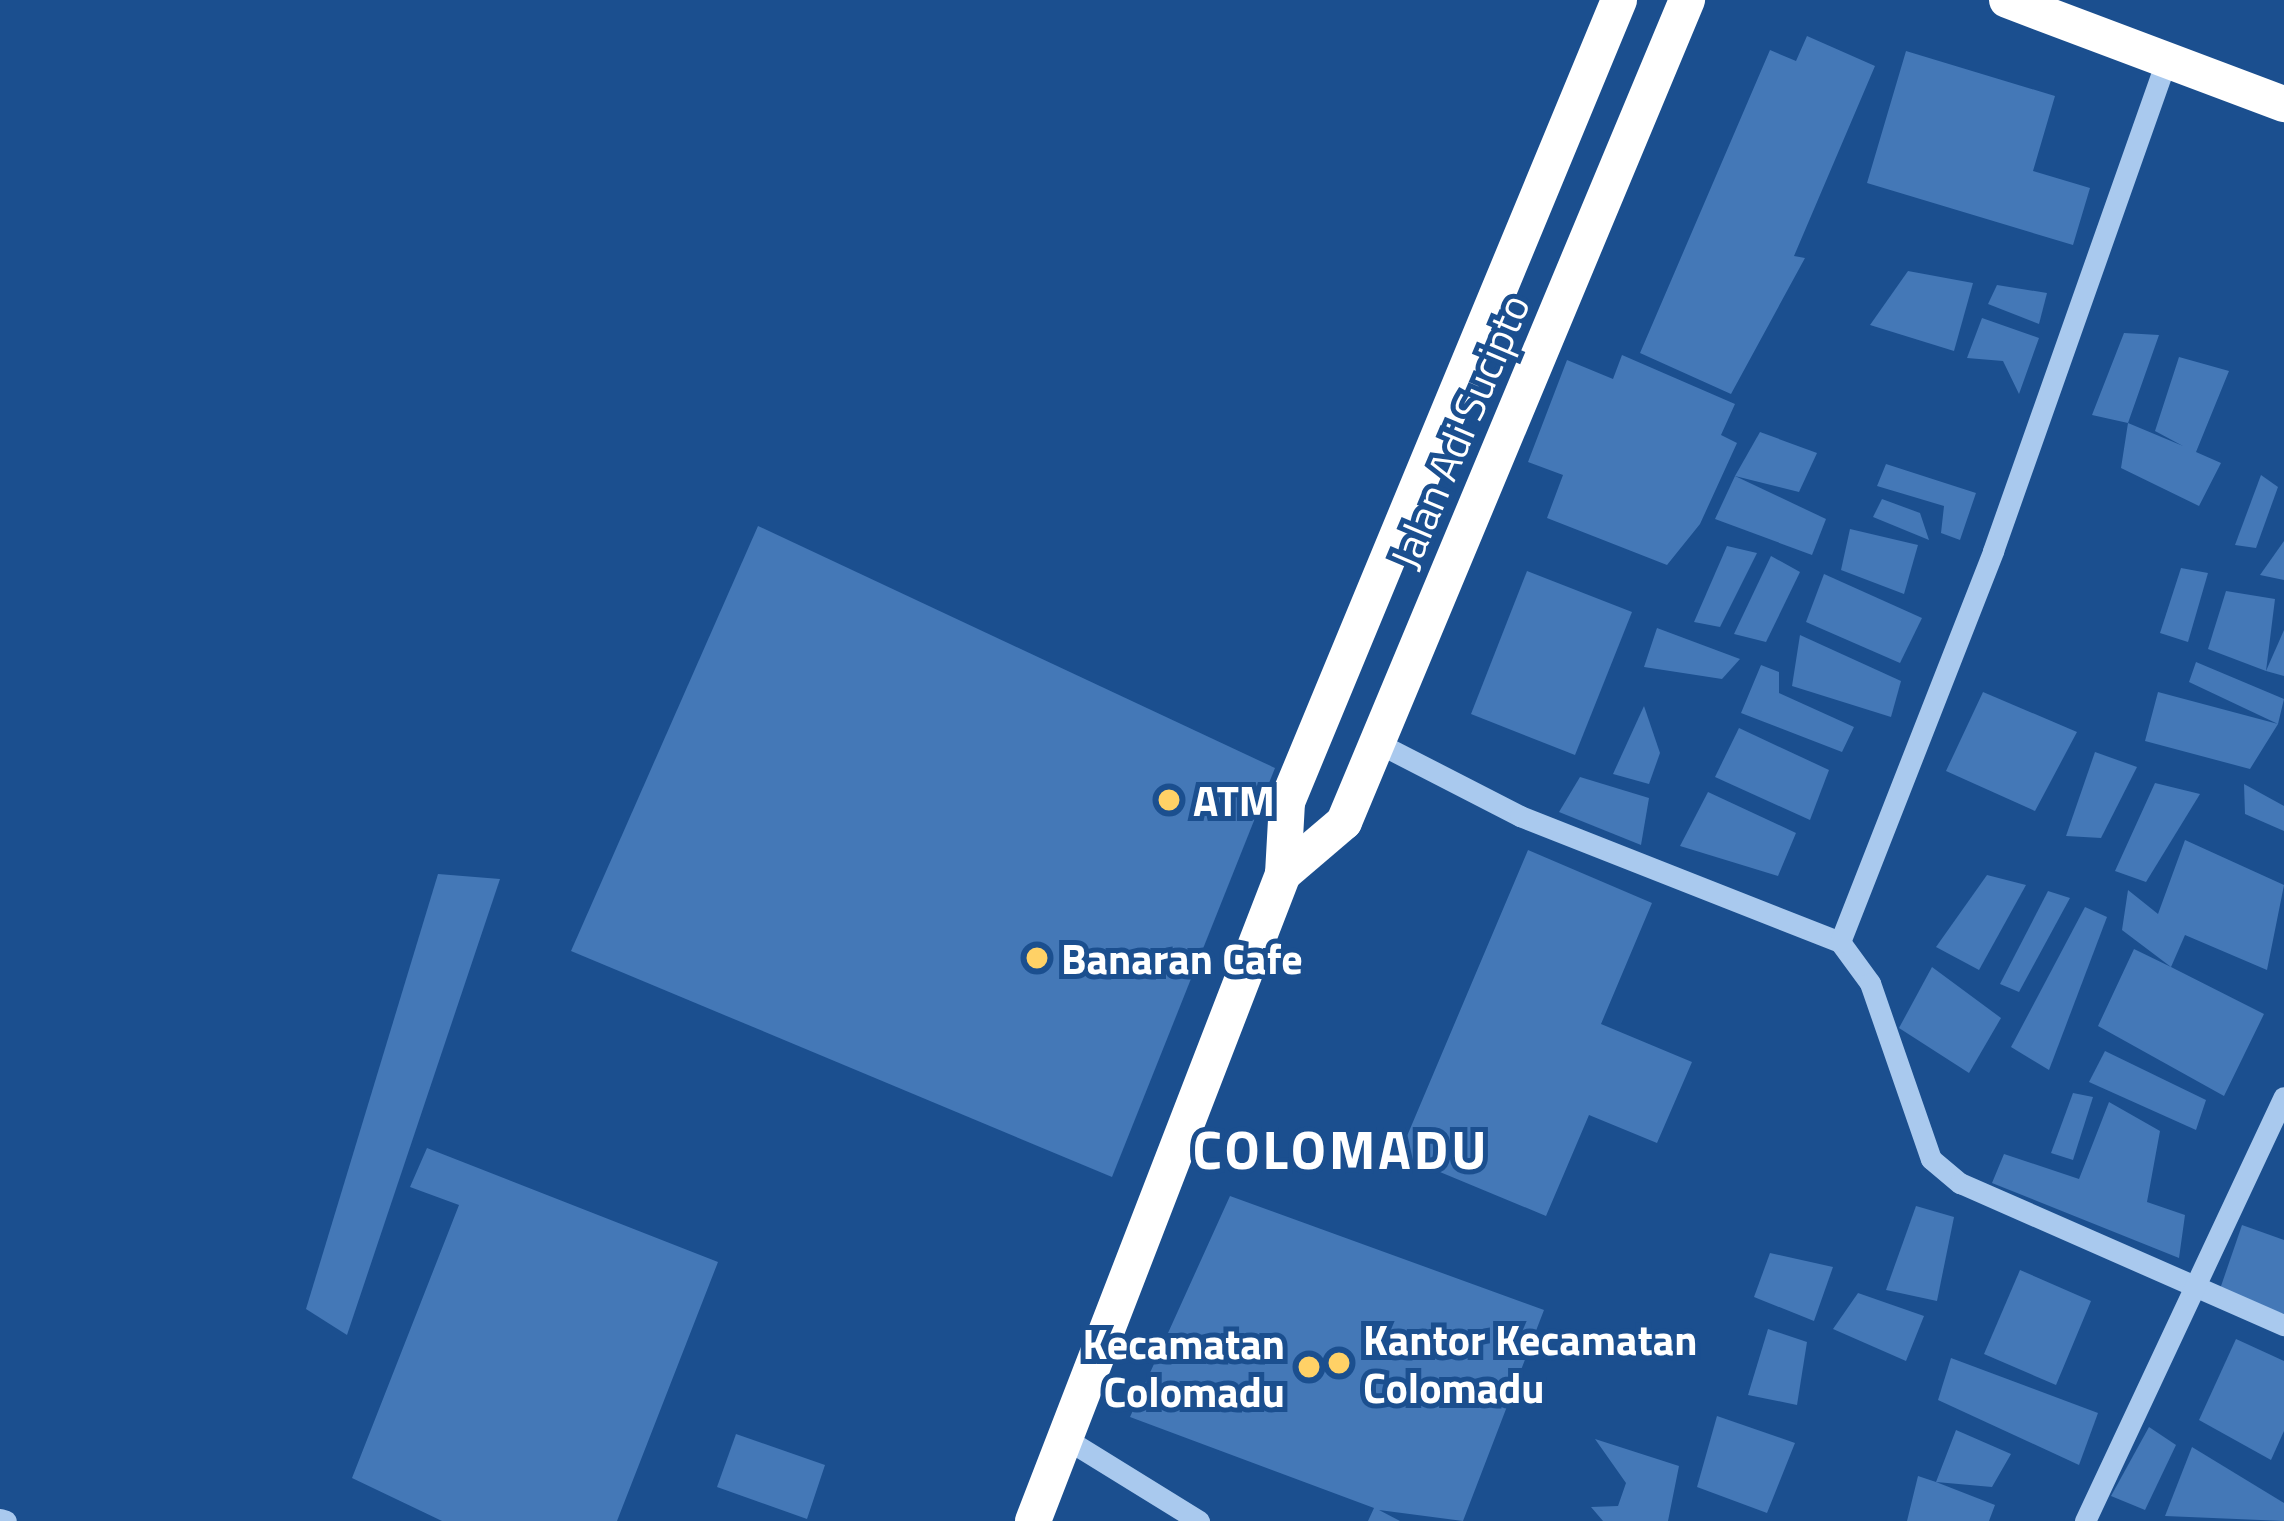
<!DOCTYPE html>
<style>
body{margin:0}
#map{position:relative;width:2284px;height:1521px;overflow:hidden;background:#1b4f8f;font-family:"Titillium Web",sans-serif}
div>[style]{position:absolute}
.building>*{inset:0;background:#4478b7}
.minor>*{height:21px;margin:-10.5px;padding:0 10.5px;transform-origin:10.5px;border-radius:10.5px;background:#a9c9ee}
.highway>*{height:36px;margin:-18px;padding:0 18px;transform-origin:18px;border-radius:18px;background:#fff}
.dots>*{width:33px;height:33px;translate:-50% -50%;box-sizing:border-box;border:6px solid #1b4f8f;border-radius:50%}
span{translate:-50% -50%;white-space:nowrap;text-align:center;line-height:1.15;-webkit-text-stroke:10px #1b4f8f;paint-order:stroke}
.street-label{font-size:42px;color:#fff}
.poi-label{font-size:42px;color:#fff;font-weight:700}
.left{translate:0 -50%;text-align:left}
.right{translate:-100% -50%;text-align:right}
.district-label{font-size:54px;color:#fff;font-weight:700;letter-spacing:3px}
</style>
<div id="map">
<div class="building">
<div style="clip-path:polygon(1807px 36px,1875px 66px,1794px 256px,1805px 258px,1731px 394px,1640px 353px,1770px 50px,1796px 61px)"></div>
<div style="clip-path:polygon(1906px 51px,2055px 96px,2033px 171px,2090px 188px,2073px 245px,1867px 183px)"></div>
<div style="clip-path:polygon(1908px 271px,1973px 283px,1954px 351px,1870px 325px)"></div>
<div style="clip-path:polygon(1997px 285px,2047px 293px,2039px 324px,1988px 304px)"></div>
<div style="clip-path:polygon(1982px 318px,2039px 338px,2019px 394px,2003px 361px,1967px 358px)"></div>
<div style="clip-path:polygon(2124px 333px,2159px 335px,2128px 423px,2183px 446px,2155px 431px,2179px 357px,2229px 371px,2196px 452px,2221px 463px,2199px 506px,2121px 468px,2128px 423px,2092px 415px)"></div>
<div style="clip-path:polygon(1622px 355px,1735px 404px,1721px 435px,1737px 443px,1700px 524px,1667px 565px,1547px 518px,1563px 475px,1528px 462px,1567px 360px,1613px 379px)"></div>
<div style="clip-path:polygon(1760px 432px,1817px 453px,1799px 492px,1735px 476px)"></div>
<div style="clip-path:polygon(1886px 464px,1976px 493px,1960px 540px,1941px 533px,1944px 506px,1877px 486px)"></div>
<div style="clip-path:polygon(2261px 475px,2278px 487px,2256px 548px,2235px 545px)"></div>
<div style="clip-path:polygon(1735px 476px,1826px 519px,1812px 555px,1715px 519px)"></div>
<div style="clip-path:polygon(1882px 499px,1920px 513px,1929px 540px,1873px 517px)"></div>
<div style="clip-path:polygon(758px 526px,1275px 768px,1112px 1177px,571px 951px)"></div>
<div style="clip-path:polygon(1850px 529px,1918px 545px,1904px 594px,1841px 570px)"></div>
<div style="clip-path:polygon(2284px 541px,2284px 580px,2260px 575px)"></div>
<div style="clip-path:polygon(1727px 546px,1757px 553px,1720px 627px,1694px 622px)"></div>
<div style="clip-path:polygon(1771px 556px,1800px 572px,1766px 642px,1734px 634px)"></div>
<div style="clip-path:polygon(2181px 568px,2208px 573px,2188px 642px,2160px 633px)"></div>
<div style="clip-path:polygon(1527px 571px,1632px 612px,1575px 755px,1471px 714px)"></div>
<div style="clip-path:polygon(1824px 574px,1922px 618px,1900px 663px,1806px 622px)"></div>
<div style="clip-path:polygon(2226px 591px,2275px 599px,2266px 671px,2208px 649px)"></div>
<div style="clip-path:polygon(1657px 628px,1740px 659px,1722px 679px,1644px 667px)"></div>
<div style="clip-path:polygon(2284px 630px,2284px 676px,2266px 671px)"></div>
<div style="clip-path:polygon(1800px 635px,1901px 681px,1891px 717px,1792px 686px)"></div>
<div style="clip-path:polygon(2196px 662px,2284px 699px,2278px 724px,2250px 769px,2145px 741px,2158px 692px,2278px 724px,2189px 682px)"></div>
<div style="clip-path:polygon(1761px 665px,1779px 672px,1779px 693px,1854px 727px,1842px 752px,1741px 713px)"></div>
<div style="clip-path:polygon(1983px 692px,2077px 732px,2035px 811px,1946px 771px)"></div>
<div style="clip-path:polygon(1644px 706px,1660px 753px,1649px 784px,1613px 774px)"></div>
<div style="clip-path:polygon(1739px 728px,1829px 770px,1810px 820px,1715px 777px)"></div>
<div style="clip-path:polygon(2095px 752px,2137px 767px,2101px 838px,2066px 836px)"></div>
<div style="clip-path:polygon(1580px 777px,1649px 798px,1641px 845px,1559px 812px)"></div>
<div style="clip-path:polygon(2155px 783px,2200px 794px,2146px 882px,2115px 871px)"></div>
<div style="clip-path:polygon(2244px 784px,2284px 806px,2284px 831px,2245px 814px)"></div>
<div style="clip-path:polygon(1708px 792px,1796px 833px,1778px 876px,1680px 846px)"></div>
<div style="clip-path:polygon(2185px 840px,2284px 885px,2267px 970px,2185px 935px,2171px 967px,2264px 1014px,2224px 1096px,2098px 1026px,2134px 949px,2171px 967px,2122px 930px,2128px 890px,2158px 914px)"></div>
<div style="clip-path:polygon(1528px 850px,1652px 903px,1601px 1024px,1692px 1062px,1657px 1143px,1589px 1115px,1546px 1216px,1399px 1155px)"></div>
<div style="clip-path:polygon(438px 874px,500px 879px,347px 1335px,306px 1309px)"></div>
<div style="clip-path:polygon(1987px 875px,2026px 885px,1979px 970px,1936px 947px)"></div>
<div style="clip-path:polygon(2048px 891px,2070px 898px,2019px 992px,2000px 984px)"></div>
<div style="clip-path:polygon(2085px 907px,2107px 917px,2049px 1070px,2011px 1047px)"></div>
<div style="clip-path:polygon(1932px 967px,2001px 1018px,1969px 1073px,1899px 1028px)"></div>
<div style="clip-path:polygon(2105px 1051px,2206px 1100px,2196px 1130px,2089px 1082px)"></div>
<div style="clip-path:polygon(2073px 1093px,2093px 1097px,2073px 1160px,2051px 1153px)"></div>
<div style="clip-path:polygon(2109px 1102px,2160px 1131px,2147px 1202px,2185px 1215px,2179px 1258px,1992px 1183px,2004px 1154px,2079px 1179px)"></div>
<div style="clip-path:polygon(427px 1148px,718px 1262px,617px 1521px,442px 1521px,352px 1478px,459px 1205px,410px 1187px)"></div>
<div style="clip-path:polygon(1230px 1196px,1544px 1310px,1463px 1521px,1379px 1510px,1400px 1521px,1368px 1521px,1374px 1508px,1130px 1417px)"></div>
<div style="clip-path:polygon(1916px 1206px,1954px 1217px,1937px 1301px,1886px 1290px)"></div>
<div style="clip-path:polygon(2242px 1225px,2284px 1240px,2284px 1314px,2219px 1292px)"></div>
<div style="clip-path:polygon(1770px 1253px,1833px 1267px,1814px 1321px,1754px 1297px)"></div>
<div style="clip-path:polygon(2020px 1270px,2091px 1301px,2056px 1385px,1984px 1354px)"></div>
<div style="clip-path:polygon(1858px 1293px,1924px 1316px,1906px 1361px,1833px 1329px)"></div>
<div style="clip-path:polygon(1768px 1329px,1807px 1342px,1797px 1405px,1748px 1395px)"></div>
<div style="clip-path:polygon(2236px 1339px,2284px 1361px,2284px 1431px,2271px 1460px,2199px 1420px)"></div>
<div style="clip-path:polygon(1951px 1358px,2098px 1413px,2079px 1465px,1938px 1400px)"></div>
<div style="clip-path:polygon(1717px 1416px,1795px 1443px,1767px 1513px,1697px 1487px)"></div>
<div style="clip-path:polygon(2149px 1427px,2176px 1445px,2145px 1510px,2111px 1496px)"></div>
<div style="clip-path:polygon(1956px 1430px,2011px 1454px,1992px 1487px,1936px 1482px,1995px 1505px,1989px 1521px,1907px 1521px,1918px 1476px,1936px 1482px)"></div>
<div style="clip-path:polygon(736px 1434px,825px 1465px,807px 1519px,717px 1487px)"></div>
<div style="clip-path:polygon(1595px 1439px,1679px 1466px,1668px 1521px,1603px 1521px,1591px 1507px,1618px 1506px,1626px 1483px)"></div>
<div style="clip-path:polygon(2192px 1447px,2284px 1503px,2284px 1521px,2165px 1516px)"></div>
</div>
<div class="minor">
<div style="left:1378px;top:743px;width:160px;rotate:27.2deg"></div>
<div style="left:1520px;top:816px;width:344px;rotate:21.5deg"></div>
<div style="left:1840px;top:942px;width:51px;rotate:53.8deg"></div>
<div style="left:1870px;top:983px;width:186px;rotate:70.9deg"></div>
<div style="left:1931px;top:1159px;width:38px;rotate:40deg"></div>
<div style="left:1960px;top:1183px;width:354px;rotate:23.7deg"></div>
<div style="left:1840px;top:942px;width:420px;rotate:-68.6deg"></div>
<div style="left:1993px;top:551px;width:520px;rotate:-70.55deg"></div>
<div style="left:1068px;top:1440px;width:154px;rotate:31.7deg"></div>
<div style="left:0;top:1519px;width:6px;rotate:18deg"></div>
<div style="left:2085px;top:1521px;width:468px;rotate:-64.9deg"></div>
</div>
<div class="highway">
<div style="left:2007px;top:0;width:296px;rotate:20.6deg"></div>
<div style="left:1283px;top:874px;width:80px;rotate:-40.4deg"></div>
<div style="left:1344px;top:822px;width:891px;rotate:-67.35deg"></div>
<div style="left:1033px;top:1521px;width:694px;rotate:-68.87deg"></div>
<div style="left:1283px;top:874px;width:72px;rotate:-86.8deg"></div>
<div style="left:1287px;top:802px;width:868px;rotate:-67.51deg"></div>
</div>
<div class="dots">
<div style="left:1169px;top:800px;background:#ffd166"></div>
<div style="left:1037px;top:958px;background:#ffd166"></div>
<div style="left:1339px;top:1363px;background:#ffd166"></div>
<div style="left:1309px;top:1367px;background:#ffd166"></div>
</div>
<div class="street-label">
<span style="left:1459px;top:431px;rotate:-67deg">Jalan Adi Sucipto</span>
</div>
<div class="poi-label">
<span class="left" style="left:1193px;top:800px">ATM</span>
<span class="left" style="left:1061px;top:958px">Banaran Cafe</span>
<span class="left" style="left:1363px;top:1363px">Kantor Kecamatan<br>Colomadu</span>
<span class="right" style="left:1285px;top:1367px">Kecamatan<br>Colomadu</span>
</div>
<div class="district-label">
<span style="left:1341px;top:1149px">COLOMADU</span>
</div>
</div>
